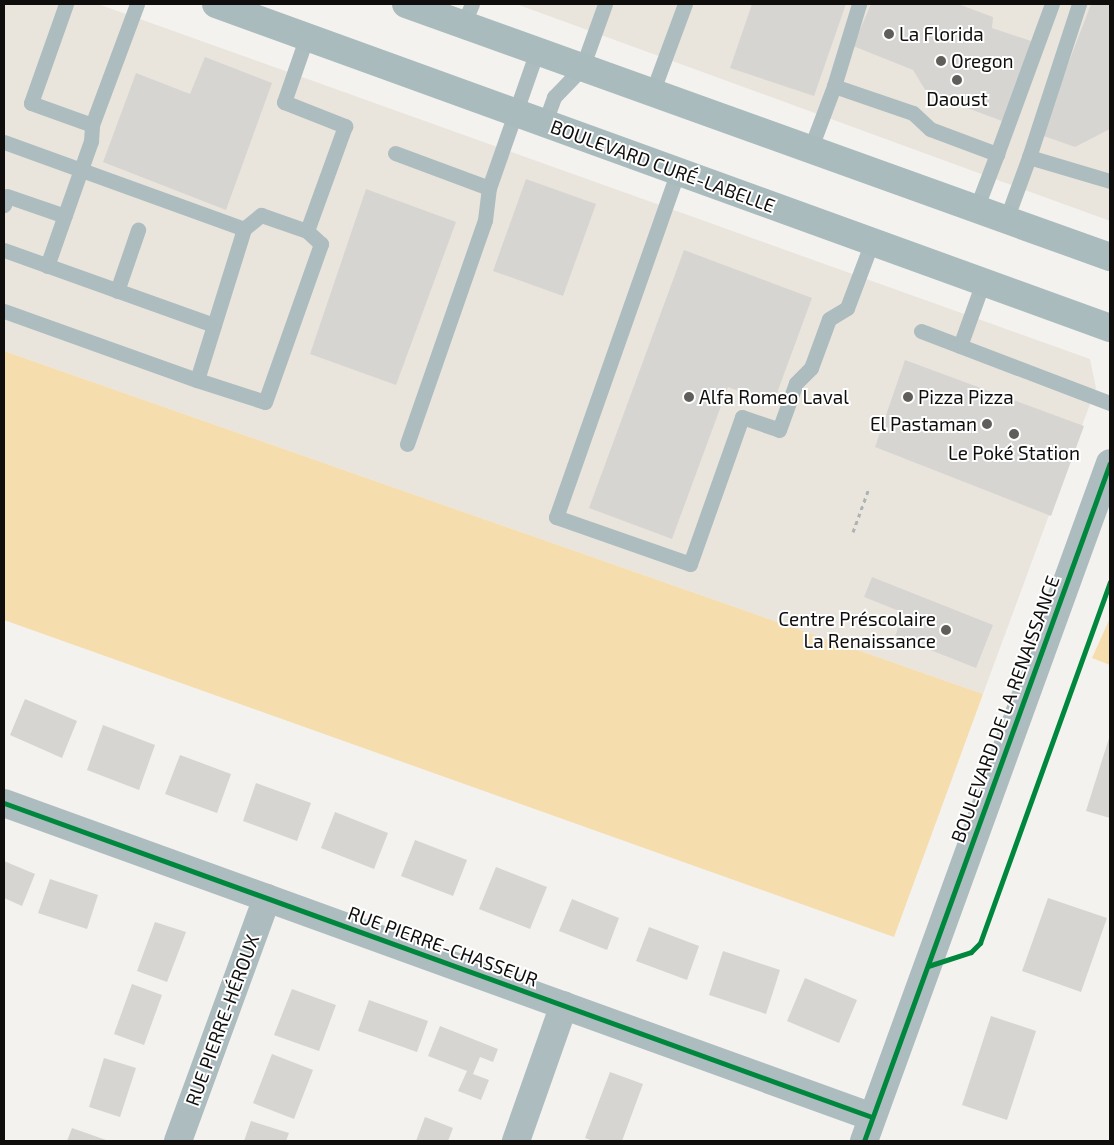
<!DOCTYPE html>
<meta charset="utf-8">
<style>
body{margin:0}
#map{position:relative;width:1114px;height:1145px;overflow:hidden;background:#f4f2ee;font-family:"Exo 2",sans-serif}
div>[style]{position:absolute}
.built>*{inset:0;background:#eae5dc}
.green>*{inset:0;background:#f6ddae}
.building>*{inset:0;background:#d6d5d2}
.path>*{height:3px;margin-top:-1.5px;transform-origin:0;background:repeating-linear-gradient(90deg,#adb3b3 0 4px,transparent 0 8px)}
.service>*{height:15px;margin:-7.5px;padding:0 7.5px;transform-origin:7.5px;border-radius:7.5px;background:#adbcbf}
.minor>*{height:28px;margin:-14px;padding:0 14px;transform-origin:14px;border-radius:14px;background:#adbcbf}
.tertiary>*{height:28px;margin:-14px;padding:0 14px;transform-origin:14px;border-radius:14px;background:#adbcbf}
.primary>*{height:28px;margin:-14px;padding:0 14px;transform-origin:14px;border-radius:14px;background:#a9bbbc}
.cycleway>*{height:5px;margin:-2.5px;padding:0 2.5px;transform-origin:2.5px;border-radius:2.5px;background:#00873e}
.dots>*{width:14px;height:14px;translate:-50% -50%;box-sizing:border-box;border:2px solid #fff;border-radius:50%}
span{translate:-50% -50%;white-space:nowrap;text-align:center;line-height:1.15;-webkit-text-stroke:4px #fff;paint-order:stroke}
.poi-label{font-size:19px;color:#0f0e0c}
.left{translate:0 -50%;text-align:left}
.right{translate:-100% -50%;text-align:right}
.street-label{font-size:19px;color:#0f0e0c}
.frame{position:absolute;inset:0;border:5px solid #0f0e0c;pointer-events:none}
</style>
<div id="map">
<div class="built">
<div style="clip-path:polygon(4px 4px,98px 4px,1090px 359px,1096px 388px,983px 694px,4px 351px)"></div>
<div style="clip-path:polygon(516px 4px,1110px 4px,1110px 221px)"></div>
</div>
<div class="green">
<div style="clip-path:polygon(4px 351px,983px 694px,894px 937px,4px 620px)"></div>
<div style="clip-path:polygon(1110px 618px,1110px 665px,1092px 658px)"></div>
</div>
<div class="building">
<div style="clip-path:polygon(752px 4px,846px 4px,814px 96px,730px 68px)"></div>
<div style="clip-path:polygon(871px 4px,958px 4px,993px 17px,992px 28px,1034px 42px,1002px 121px,927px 93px,913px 70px,853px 46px)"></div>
<div style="clip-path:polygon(1091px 4px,1110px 4px,1110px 129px,1075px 147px,1041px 135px)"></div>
<div style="clip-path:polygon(205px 57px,272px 83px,226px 210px,103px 162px,136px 73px,190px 94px)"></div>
<div style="clip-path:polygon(526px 179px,596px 204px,563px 296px,493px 271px)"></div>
<div style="clip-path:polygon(366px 189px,456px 222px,396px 385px,310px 354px)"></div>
<div style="clip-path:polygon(684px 250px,812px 298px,773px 404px,728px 387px,672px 539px,589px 508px)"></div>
<div style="clip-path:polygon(905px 360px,1084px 426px,1051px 516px,875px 447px)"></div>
<div style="clip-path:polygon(872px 577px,993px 625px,976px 668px,895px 636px,904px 613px,864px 597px)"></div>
<div style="clip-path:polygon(25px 699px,77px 721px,62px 758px,10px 735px)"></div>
<div style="clip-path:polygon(103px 725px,155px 745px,139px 790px,87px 770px)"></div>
<div style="clip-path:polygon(1110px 735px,1110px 818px,1086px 811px)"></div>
<div style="clip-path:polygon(180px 755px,231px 774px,217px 813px,165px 794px)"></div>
<div style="clip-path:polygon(256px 783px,311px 803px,297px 841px,243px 821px)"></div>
<div style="clip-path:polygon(335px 812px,388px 833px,374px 869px,321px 848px)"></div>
<div style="clip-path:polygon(415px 840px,467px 860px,453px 896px,401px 876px)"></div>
<div style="clip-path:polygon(4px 861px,35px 874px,22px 906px,4px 898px)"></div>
<div style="clip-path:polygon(496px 867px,547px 887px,530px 929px,479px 909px)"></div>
<div style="clip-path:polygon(50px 879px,98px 895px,87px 929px,38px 913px)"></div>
<div style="clip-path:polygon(1048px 898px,1107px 918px,1081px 992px,1022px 971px)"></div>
<div style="clip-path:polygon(572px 899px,619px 918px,607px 950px,559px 931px)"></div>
<div style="clip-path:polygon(155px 922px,186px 932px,167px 982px,137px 971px)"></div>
<div style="clip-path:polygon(649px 927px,699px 946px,687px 980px,636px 961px)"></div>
<div style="clip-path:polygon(723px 951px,780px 970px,766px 1014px,709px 995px)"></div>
<div style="clip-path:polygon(805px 978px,857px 1000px,839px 1043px,787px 1021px)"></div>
<div style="clip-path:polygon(132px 984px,162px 995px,144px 1045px,114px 1034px)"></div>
<div style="clip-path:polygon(292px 989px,336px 1005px,319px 1051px,274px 1035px)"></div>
<div style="clip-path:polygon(369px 1000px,428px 1021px,417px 1052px,358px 1031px)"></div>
<div style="clip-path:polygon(991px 1016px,1036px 1031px,1007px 1120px,962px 1105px)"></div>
<div style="clip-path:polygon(440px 1026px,498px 1049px,493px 1062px,480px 1057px,473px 1074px,489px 1080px,481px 1100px,458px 1091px,467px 1071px,428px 1056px)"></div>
<div style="clip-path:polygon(272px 1054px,313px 1070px,294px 1119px,253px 1103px)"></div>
<div style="clip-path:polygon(104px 1058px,136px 1068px,120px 1117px,89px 1107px)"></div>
<div style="clip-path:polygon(610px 1072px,643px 1084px,622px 1141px,593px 1141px,585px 1138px)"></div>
<div style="clip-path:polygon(425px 1117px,453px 1128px,448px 1141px,416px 1141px)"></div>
<div style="clip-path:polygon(251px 1121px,289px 1133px,286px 1141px,244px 1141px)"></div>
<div style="clip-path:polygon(72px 1128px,109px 1141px,67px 1141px)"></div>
</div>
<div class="path">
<div style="left:853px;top:532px;width:47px;rotate:-70deg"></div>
</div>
<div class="service">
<div style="left:66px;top:4px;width:105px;rotate:109.5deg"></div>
<div style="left:31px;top:103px;width:65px;rotate:19.8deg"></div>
<div style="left:92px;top:125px;width:129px;rotate:-69.6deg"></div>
<div style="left:463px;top:25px;width:23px;rotate:-67deg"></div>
<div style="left:307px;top:36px;width:70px;rotate:109.2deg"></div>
<div style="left:284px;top:102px;width:66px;rotate:21.5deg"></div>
<div style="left:345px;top:126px;width:112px;rotate:109.9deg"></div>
<div style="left:834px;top:86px;width:86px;rotate:-73deg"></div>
<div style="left:652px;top:93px;width:95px;rotate:-69.7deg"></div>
<div style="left:545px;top:122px;width:27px;rotate:-70deg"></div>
<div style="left:554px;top:97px;width:40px;rotate:-46deg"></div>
<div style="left:582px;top:68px;width:68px;rotate:-70.2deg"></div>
<div style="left:4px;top:142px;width:255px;rotate:19.9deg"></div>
<div style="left:810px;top:150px;width:68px;rotate:-69.4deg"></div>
<div style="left:834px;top:86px;width:83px;rotate:18.9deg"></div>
<div style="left:913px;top:113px;width:23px;rotate:43deg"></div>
<div style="left:930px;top:129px;width:72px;rotate:20.5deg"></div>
<div style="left:997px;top:154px;width:59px;rotate:110.9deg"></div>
<div style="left:395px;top:153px;width:100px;rotate:20.4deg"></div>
<div style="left:489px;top:188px;width:145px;rotate:-70.7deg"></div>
<div style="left:997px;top:154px;width:160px;rotate:-69.9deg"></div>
<div style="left:1029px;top:157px;width:161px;rotate:-71.9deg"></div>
<div style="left:678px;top:171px;width:367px;rotate:109.4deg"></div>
<div style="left:556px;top:517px;width:142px;rotate:19.3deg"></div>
<div style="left:690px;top:564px;width:156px;rotate:-70.5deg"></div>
<div style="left:742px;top:417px;width:39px;rotate:19deg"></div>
<div style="left:779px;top:430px;width:50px;rotate:-70.1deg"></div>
<div style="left:796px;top:383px;width:21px;rotate:-45deg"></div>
<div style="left:811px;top:368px;width:52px;rotate:-69.8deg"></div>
<div style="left:829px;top:319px;width:21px;rotate:-31deg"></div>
<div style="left:847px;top:308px;width:71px;rotate:-69.3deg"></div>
<div style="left:4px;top:205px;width:9px;rotate:-72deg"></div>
<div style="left:7px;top:196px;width:61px;rotate:19deg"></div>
<div style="left:1006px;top:220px;width:67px;rotate:-69.9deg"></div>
<div style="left:1029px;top:157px;width:84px;rotate:16.5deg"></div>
<div style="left:4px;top:250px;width:223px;rotate:19.7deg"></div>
<div style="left:47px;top:266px;width:133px;rotate:-70.6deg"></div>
<div style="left:91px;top:141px;width:16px;rotate:-86deg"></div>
<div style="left:117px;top:291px;width:65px;rotate:-71deg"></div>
<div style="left:4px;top:311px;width:205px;rotate:19.7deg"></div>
<div style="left:197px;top:380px;width:71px;rotate:17.9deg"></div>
<div style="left:265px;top:402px;width:168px;rotate:-70.5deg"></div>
<div style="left:321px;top:244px;width:19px;rotate:-137deg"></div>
<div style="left:307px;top:231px;width:49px;rotate:-160.8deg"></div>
<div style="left:261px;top:215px;width:22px;rotate:141deg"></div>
<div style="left:244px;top:229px;width:158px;rotate:107.3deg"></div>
<div style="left:921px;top:331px;width:202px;rotate:20.9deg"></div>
<div style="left:960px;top:346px;width:68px;rotate:-70.2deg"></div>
<div style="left:407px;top:444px;width:237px;rotate:-70.8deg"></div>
<div style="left:485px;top:220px;width:32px;rotate:-83deg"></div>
</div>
<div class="minor">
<div style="left:4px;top:803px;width:923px;rotate:19.89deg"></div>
<div style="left:178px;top:1141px;width:259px;rotate:-69.9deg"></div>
<div style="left:516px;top:1141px;width:144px;rotate:-70.6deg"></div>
</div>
<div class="tertiary">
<div style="left:864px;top:1141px;width:721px;rotate:-70.06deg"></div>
</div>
<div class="primary">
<div style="left:216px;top:4px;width:951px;rotate:19.92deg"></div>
<div style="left:406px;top:4px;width:748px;rotate:19.77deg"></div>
</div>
<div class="cycleway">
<div style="left:4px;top:803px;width:923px;rotate:19.89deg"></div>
<div style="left:928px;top:966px;width:45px;rotate:-18deg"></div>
<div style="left:971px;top:952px;width:13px;rotate:-45deg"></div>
<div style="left:980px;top:943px;width:384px;rotate:-70.2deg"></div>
<div style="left:864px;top:1141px;width:721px;rotate:-70.06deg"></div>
</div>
<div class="dots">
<div style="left:889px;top:34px;background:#5f5e5b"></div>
<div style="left:941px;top:61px;background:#5f5e5b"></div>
<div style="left:957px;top:80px;background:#5f5e5b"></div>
<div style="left:689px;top:397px;background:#5f5e5b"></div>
<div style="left:908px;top:397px;background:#5f5e5b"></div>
<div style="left:987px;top:424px;background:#5f5e5b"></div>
<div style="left:1014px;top:434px;background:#5f5e5b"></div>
<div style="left:946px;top:630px;background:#5f5e5b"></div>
</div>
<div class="poi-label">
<span class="left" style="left:899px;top:34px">La Florida</span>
<span class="left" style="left:951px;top:61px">Oregon</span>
<span style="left:957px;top:99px">Daoust</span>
<span class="left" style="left:699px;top:397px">Alfa Romeo Laval</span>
<span class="left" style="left:918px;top:397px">Pizza Pizza</span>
<span class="right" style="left:977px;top:424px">El Pastaman</span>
<span style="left:1014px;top:453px">Le Poké Station</span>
<span class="right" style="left:936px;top:630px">Centre Préscolaire<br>La Renaissance</span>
</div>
<div class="street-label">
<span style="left:663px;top:166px;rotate:20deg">BOULEVARD CURÉ-LABELLE</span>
<span style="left:1005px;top:709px;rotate:-70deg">BOULEVARD DE LA RENAISSANCE</span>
<span style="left:443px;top:946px;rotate:20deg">RUE PIERRE-CHASSEUR</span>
<span style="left:222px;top:1020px;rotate:-70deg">RUE PIERRE-HÉROUX</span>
</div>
<div class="frame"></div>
</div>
